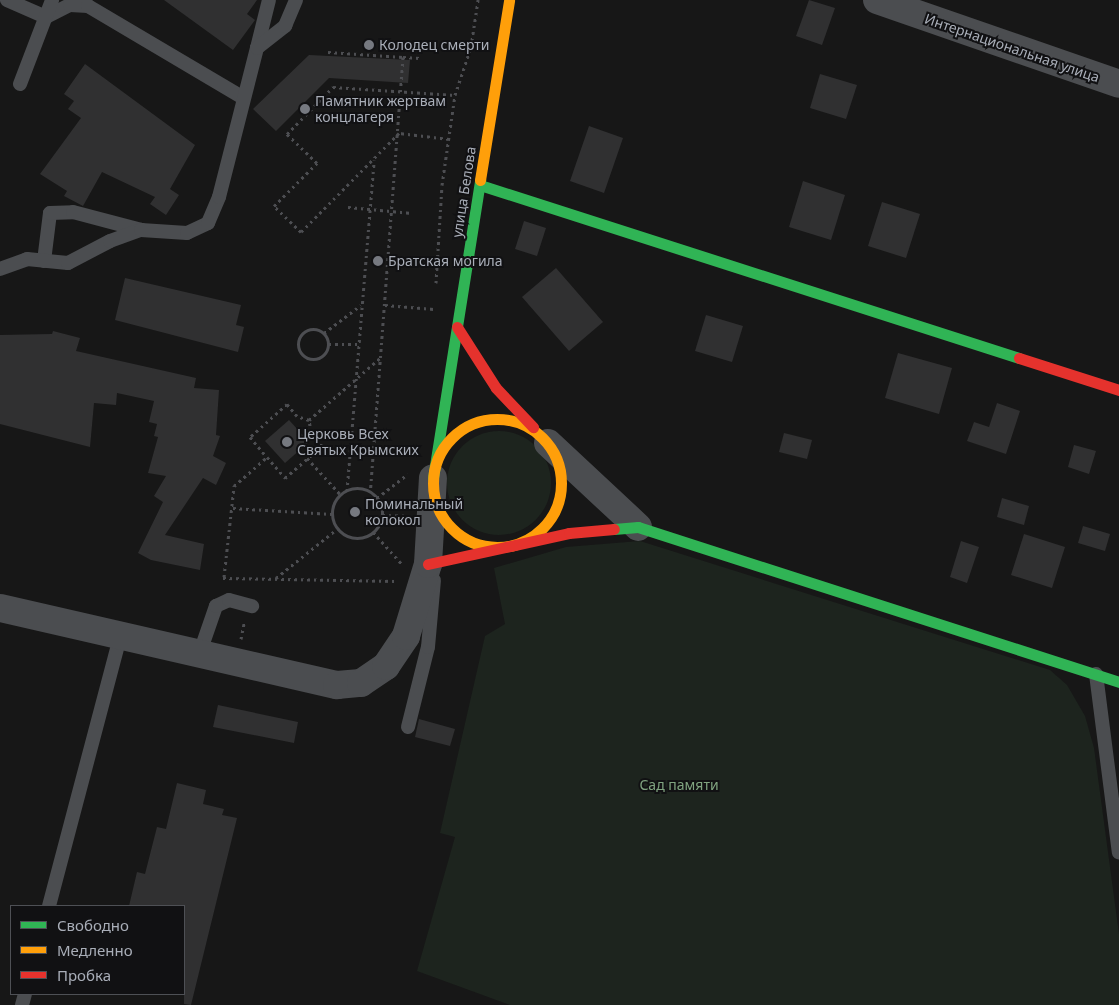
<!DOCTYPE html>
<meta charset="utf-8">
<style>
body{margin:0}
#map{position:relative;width:1119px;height:1005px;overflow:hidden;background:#171717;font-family:"Noto Sans",sans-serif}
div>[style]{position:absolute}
.green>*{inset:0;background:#1d241e}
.round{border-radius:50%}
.building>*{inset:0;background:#303031}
.path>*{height:3px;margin-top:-1.5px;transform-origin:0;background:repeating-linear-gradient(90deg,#4d4e52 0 2.5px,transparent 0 6.5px)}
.path>.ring{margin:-1.5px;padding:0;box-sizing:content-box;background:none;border:3px solid #4d4e52;border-radius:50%}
.lane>*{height:14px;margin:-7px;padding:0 7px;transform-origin:7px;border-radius:7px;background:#4b4d50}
.street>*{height:28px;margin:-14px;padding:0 14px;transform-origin:14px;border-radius:14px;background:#4b4d50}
.fast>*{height:11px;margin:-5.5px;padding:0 5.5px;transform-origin:5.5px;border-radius:5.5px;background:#30b455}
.slow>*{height:11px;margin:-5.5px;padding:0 5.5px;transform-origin:5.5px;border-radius:5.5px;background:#ff9f0a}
.slow>.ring{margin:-5.5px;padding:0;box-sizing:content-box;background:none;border:11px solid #ff9f0a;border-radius:50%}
.jam>*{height:11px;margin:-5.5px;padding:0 5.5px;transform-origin:5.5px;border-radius:5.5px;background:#e5322d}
.dots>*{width:14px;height:14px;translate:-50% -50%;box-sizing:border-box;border:2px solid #111113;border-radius:50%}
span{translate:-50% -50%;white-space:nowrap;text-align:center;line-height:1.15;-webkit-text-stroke:4px #111113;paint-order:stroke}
.poi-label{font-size:14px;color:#a9aeb8}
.left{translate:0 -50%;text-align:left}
.street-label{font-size:14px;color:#a9aeb8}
.park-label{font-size:14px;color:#80a380}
.legend{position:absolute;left:10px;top:905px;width:175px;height:90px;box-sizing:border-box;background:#111113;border:1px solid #4e5055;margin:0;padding:6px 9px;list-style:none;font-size:15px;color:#a9aeb8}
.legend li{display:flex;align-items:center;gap:10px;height:25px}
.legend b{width:25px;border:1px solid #4e5055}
</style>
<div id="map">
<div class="green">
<div class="round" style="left:447px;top:431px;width:104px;height:104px"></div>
<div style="clip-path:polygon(640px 541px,1050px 670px,1067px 685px,1085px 716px,1094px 748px,1119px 934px,1119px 1005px,510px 1005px,417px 971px,455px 837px,440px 833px,485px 636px,505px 624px,494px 568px,566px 547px)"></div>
</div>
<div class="building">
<div style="clip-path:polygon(164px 0,257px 0,247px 14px,255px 20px,233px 50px)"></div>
<div style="clip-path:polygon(809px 0,835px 8px,822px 45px,796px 36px)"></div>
<div style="clip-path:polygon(309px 55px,410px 60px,408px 83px,329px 78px,276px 131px,253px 109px)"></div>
<div style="clip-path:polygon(85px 64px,195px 145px,170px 189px,179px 195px,166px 215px,150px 204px,155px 197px,102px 172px,83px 206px,64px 196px,67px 191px,40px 174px,81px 118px,68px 109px,74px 101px,64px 94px)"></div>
<div style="clip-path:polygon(820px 74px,857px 85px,846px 119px,810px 108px)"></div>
<div style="clip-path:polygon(589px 126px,623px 138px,604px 193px,570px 181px)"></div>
<div style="clip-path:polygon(803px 181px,845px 195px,831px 240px,789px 227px)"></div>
<div style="clip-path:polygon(882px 202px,920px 214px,906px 258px,868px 246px)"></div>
<div style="clip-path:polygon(524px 221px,546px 228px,537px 256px,515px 249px)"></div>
<div style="clip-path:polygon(556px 268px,603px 322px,569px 351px,522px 297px)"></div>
<div style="clip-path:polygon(125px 278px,241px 305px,236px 325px,244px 327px,238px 352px,115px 320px)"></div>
<div style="clip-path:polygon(706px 315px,743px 326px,732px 362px,695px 351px)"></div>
<div style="clip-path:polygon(53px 331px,80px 338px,76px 351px,196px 378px,194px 388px,219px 390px,216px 435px,220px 436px,213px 456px,226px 463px,216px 485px,203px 478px,165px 535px,204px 544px,200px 570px,151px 560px,138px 553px,163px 502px,154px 496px,166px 476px,148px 473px,158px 437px,154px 436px,157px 424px,149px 422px,154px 401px,117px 393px,116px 405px,94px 403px,90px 447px,0 424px,0 335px,52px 334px)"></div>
<div style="clip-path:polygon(898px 353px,952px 368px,939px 414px,885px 398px)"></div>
<div style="clip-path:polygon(997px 403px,1020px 411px,1006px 454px,967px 441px,974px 422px,989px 427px)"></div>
<div style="clip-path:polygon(289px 420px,309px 442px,285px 463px,265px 441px)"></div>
<div style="clip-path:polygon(784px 433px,812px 440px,807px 459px,779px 452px)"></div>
<div style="clip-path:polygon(1074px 445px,1096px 451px,1089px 474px,1068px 467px)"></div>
<div style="clip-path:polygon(1002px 498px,1029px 506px,1024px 525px,997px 517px)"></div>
<div style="clip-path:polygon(1083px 526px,1110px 534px,1105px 551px,1078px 543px)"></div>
<div style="clip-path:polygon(1024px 534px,1065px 547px,1052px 588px,1011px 575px)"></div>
<div style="clip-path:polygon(961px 541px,979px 547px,967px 583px,950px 577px)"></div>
<div style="clip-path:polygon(218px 705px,298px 722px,294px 743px,213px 727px)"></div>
<div style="clip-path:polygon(419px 719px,455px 729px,450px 746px,415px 737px)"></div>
<div style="clip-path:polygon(177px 783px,206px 790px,203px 804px,224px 809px,222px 815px,237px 818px,191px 1005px,184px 1004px,184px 906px,129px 906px,137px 872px,145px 874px,157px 827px,166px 829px)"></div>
</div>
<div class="path">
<div style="left:328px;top:52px;width:75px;rotate:3.8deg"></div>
<div style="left:403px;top:57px;width:436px;rotate:94.3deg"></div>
<div style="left:403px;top:57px;width:17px;rotate:3deg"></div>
<div style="left:449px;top:139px;width:50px;rotate:-173.2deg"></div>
<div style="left:399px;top:133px;width:139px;rotate:134.7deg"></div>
<div style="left:301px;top:232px;width:37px;rotate:-136deg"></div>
<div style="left:274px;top:206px;width:61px;rotate:-45deg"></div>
<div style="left:317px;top:163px;width:42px;rotate:-136deg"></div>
<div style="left:287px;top:134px;width:66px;rotate:-45.6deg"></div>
<div style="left:333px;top:87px;width:122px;rotate:3.8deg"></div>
<div style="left:348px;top:207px;width:64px;rotate:5.4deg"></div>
<div style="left:436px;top:283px;width:98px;rotate:-86.5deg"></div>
<div style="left:442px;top:185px;width:91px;rotate:-81.8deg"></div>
<div style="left:455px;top:95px;width:51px;rotate:-71.6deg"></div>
<div style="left:471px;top:47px;width:48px;rotate:-81.5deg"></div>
<div style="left:385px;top:305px;width:49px;rotate:4.7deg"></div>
<div class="ring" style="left:298px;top:329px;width:27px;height:27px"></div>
<div style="left:324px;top:333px;width:46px;rotate:-37.1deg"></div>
<div style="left:329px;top:344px;width:30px"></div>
<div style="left:309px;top:420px;width:94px;rotate:-41.1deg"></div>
<div style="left:307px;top:458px;width:49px;rotate:47.5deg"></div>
<div class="ring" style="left:332px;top:488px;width:47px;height:47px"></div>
<div style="left:347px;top:491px;width:332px;rotate:-85.3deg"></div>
<div style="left:377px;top:498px;width:39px;rotate:-38deg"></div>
<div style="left:233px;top:508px;width:99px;rotate:3.5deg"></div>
<div style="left:382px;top:515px;width:24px;rotate:2deg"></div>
<div style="left:373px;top:532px;width:42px;rotate:47.9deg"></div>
<div style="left:224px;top:577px;width:92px;rotate:-83.7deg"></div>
<div style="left:234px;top:486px;width:44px;rotate:-41.3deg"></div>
<div style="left:267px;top:457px;width:28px;rotate:49deg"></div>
<div style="left:285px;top:478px;width:49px;rotate:-40.9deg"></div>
<div style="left:322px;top:446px;width:18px;rotate:-128deg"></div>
<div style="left:311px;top:432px;width:12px;rotate:-99deg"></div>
<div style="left:309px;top:420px;width:13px;rotate:-162deg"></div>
<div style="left:297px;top:416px;width:16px;rotate:-130deg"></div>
<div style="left:287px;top:404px;width:50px;rotate:138.3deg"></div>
<div style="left:250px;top:437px;width:26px;rotate:50deg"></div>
<div style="left:223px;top:578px;width:173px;rotate:1deg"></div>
<div style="left:276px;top:578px;width:78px;rotate:-38.8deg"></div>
<div style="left:241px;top:639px;width:16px;rotate:-79deg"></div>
</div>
<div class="lane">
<div style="left:7px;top:0;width:43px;rotate:23.6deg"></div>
<div style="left:46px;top:17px;width:27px;rotate:-27deg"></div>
<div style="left:70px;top:5px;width:18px;rotate:3deg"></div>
<div style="left:88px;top:6px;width:179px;rotate:30.6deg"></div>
<div style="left:257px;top:48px;width:49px;rotate:-76deg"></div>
<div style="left:20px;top:84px;width:90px;rotate:-69.1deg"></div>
<div style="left:44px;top:261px;width:48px;rotate:-82.9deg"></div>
<div style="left:50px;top:213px;width:23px;rotate:-2deg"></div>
<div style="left:73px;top:212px;width:70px;rotate:14.8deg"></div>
<div style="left:0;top:269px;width:29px;rotate:-20deg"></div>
<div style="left:27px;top:259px;width:41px;rotate:5.6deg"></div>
<div style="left:68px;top:263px;width:47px;rotate:-27.6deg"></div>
<div style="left:110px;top:241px;width:33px;rotate:-20deg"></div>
<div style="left:141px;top:230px;width:46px;rotate:3.7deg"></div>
<div style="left:187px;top:233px;width:23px;rotate:-25deg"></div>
<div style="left:208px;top:223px;width:28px;rotate:-67deg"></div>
<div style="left:219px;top:197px;width:154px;rotate:-75.7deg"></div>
<div style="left:257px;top:48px;width:36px;rotate:-38deg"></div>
<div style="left:285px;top:26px;width:28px;rotate:-67deg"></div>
<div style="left:199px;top:655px;width:52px;rotate:-70.9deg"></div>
<div style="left:216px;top:606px;width:14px;rotate:-25deg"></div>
<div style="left:229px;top:600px;width:24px;rotate:15deg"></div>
<div style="left:1096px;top:674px;width:180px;rotate:82.7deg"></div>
<div style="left:408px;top:727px;width:82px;rotate:-76deg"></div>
<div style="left:428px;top:647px;width:67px;rotate:-84.9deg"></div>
<div style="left:49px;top:906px;width:278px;rotate:-75.2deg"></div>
<div style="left:22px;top:1005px;width:11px;rotate:-75deg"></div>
</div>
<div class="street">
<div style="left:877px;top:0;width:256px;rotate:19.1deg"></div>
<div style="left:548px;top:443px;width:123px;rotate:43deg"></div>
<div style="left:0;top:608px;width:346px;rotate:12.9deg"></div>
<div style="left:337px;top:685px;width:24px;rotate:-5deg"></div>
<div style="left:361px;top:683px;width:30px;rotate:-34deg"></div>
<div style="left:386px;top:666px;width:36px;rotate:-56deg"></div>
<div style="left:406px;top:636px;width:75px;rotate:-73deg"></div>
<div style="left:428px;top:564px;width:86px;rotate:-86.7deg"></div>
</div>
<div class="fast">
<div style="left:480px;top:185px;width:566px;rotate:17.79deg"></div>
<div style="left:433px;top:478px;width:302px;rotate:-81deg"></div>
<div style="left:614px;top:529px;width:24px;rotate:-5deg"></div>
<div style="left:638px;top:527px;width:505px;rotate:17.86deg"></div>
</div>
<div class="slow">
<div style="left:480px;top:180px;width:182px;rotate:-80.8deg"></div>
<div class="ring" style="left:433px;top:419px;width:117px;height:117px"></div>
</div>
<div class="jam">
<div style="left:457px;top:327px;width:72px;rotate:57.4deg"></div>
<div style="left:496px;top:388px;width:54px;rotate:46.5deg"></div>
<div style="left:1019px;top:358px;width:105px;rotate:17.7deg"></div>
<div style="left:428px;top:564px;width:144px;rotate:-12.4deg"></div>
<div style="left:569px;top:533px;width:45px;rotate:-5.1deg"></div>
</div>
<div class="dots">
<div style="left:369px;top:45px;background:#767980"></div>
<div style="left:305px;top:109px;background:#767980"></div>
<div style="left:378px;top:261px;background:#767980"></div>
<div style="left:287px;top:442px;background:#767980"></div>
<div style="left:355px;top:512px;background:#767980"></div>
</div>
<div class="poi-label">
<span class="left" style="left:379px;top:45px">Колодец смерти</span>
<span class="left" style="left:315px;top:109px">Памятник жертвам<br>концлагеря</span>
<span class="left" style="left:388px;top:261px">Братская могила</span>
<span class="left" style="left:297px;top:442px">Церковь Всех<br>Святых Крымских</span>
<span class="left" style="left:365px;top:512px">Поминальный<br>колокол</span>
</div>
<div class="street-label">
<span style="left:1012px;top:48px;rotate:19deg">Интернациональная улица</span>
<span style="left:464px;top:192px;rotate:-81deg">улица Белова</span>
</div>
<div class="park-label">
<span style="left:679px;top:785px">Сад памяти</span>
</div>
<ul class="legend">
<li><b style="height:6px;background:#30b455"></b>Свободно</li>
<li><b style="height:6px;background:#ff9f0a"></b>Медленно</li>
<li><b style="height:6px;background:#e5322d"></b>Пробка</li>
</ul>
</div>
